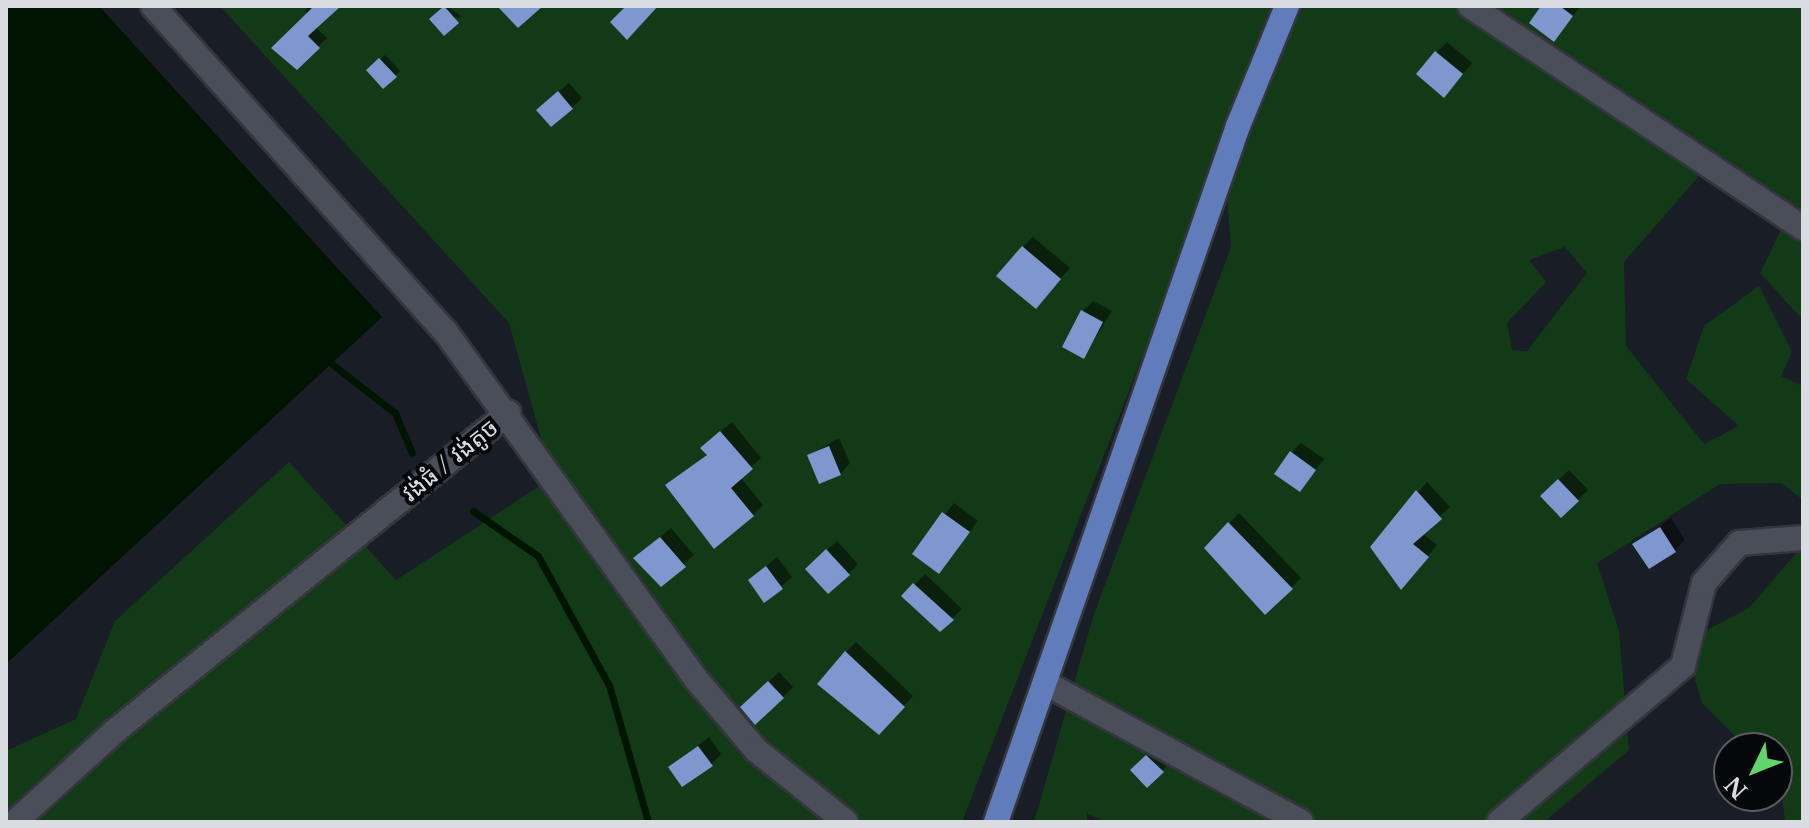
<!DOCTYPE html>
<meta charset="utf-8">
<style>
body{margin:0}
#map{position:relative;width:1809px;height:828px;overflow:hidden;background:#191d25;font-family:"Libre Baskerville","Noto Sans Khmer",serif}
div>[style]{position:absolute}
.green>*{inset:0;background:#133a17}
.water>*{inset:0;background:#001402}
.shadow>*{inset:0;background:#0007}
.stream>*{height:7px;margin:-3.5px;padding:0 3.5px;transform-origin:3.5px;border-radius:3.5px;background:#001402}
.building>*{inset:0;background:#7e97ce}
.roads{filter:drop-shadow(2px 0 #34363c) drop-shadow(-2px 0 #34363c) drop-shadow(0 2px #34363c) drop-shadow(0 -2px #34363c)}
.minor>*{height:24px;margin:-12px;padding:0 12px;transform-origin:12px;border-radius:12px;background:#4a4e58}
.major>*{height:24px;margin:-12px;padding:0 12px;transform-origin:12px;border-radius:12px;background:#617cba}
span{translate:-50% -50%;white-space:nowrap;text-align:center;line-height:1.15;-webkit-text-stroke:8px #06070a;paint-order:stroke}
.street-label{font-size:24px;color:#d9dce1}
.frame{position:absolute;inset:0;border:8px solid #d9dce1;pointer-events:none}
.north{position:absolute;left:1713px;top:732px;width:80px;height:80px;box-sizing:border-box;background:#06070a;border:2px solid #5a5c60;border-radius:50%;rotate:227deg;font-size:22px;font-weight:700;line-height:32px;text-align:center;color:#d9dce1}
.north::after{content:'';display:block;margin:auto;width:28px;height:36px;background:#61d56a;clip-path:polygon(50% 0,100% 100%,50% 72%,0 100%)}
</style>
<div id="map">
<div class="green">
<div style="clip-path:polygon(evenodd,220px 6px,1803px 6px,1803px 320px,1760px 273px,1782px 228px,1705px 169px,1624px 262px,1626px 346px,1704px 444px,1739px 426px,1686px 379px,1704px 326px,1759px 286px,1792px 352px,1781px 376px,1803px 386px,1803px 500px,1782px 483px,1720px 484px,1597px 563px,1619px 631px,1629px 750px,1544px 822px,1106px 822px,1087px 813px,1087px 822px,1034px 822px,1094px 614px,1231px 247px,1223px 148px,962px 822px,6px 822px,6px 751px,76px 719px,115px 621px,289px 462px,396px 580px,552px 478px,509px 323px,220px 6px,1565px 247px,1587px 273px,1527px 351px,1512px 350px,1507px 323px,1546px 282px,1529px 260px,1565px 247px)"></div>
<div style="clip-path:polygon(1803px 545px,1803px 822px,1785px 822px,1777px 748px,1747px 748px,1702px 703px,1684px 642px,1749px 608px)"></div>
</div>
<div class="water">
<div style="clip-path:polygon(6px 6px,99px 6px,382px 317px,6px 664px)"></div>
</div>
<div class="shadow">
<div style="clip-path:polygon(307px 6px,338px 6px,315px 27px,327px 38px,297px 67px)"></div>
<div style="clip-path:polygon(447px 6px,462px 17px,432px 19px)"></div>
<div style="clip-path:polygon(1544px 6px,1581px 6px,1554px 39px)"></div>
<div style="clip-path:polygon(1447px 42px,1472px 63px,1454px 85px,1437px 52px)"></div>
<div style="clip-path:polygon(385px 55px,400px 71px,383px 86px,369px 70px)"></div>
<div style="clip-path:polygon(569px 83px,582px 98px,572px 108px,549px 100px)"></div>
<div style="clip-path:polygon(1033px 237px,1070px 268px,1045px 296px,1023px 247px)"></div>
<div style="clip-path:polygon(1093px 301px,1112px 311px,1084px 356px,1083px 311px)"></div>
<div style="clip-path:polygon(732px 422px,761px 458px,740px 477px,763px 505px,753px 515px,668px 485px,708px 454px,713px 438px)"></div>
<div style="clip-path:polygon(839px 438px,850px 463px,840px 474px,809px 456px)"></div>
<div style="clip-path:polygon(1301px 443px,1324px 459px,1300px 489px,1291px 453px)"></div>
<div style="clip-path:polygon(1569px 470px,1588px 490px,1561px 516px,1542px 496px)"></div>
<div style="clip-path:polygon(1427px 482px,1450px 507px,1422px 533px,1437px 545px,1410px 577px,1372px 548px)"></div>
<div style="clip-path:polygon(954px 503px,978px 521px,939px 571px,915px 553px)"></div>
<div style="clip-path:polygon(1239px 513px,1301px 578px,1265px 612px,1206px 548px)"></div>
<div style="clip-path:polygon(1671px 518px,1685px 540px,1675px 550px,1635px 544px)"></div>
<div style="clip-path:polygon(671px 528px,694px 555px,661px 584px,635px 558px)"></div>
<div style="clip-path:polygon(837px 541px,858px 564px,848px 574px,817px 559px)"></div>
<div style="clip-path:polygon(777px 557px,792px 577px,765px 600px,750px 580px)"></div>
<div style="clip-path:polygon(925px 574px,962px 609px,940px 630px,904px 596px)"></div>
<div style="clip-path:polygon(856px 642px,913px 696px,879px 732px,846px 652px)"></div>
<div style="clip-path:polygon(779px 672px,793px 687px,783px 697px,752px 697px)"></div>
<div style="clip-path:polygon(709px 737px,721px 754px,711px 765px,670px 767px)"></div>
<div style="clip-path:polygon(1151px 752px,1167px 766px,1147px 785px,1133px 770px)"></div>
</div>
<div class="stream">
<div style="left:332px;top:364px;width:80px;rotate:37.9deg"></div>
<div style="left:395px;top:413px;width:43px;rotate:67deg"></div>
<div style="left:473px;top:511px;width:79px;rotate:34.7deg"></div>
<div style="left:538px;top:556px;width:147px;rotate:61.2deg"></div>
<div style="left:609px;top:685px;width:142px;rotate:74.1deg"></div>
</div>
<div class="building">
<div style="clip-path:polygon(314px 6px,341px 6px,308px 36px,320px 48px,297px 70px,271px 48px)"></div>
<div style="clip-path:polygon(444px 6px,459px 23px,444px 36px,429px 19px)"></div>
<div style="clip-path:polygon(497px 6px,543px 6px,518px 28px)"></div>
<div style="clip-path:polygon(626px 6px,658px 6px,627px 40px,610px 22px)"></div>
<div style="clip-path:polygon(1541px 6px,1560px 6px,1573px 16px,1554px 42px,1529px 23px)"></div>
<div style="clip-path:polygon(1435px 51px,1463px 74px,1444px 98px,1416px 74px)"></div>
<div style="clip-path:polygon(379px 58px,397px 77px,383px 89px,366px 70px)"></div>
<div style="clip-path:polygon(558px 91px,573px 109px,551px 127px,536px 110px)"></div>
<div style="clip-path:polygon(1022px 246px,1061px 279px,1036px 309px,996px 276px)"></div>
<div style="clip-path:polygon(1081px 310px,1103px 322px,1084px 359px,1062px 347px)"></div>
<div style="clip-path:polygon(720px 431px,753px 469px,731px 488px,754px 516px,714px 549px,665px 485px,707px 455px,700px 448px)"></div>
<div style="clip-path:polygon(829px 446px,841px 475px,819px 484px,807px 455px)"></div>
<div style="clip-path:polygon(1290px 451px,1316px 470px,1300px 492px,1274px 474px)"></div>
<div style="clip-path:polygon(1558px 479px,1579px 501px,1561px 518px,1540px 496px)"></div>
<div style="clip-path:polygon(1416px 490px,1442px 519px,1413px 544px,1429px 557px,1401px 590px,1370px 547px)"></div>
<div style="clip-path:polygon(942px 512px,970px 532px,939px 574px,912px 554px)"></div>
<div style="clip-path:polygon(1228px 522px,1293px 589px,1265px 615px,1204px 548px)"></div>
<div style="clip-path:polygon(1660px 527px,1676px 552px,1649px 569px,1632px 544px)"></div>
<div style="clip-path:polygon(660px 537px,686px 567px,661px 587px,633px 558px)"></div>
<div style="clip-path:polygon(826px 549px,850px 575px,828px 594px,805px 569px)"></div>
<div style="clip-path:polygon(766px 566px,783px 589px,764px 603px,748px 580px)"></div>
<div style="clip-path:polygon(913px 583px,954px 620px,940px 632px,901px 596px)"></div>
<div style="clip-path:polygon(845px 651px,905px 707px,879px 735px,817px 684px)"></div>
<div style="clip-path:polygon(768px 681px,784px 698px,755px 725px,740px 707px)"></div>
<div style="clip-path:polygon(698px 746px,713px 766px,682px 787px,668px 767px)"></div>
<div style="clip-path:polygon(1146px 755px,1164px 772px,1147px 788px,1130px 770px)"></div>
</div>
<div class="roads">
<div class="minor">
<div style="left:153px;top:6px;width:437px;rotate:48.1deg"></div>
<div style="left:445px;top:331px;width:429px;rotate:54.2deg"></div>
<div style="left:696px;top:679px;width:93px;rotate:49.8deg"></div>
<div style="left:756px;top:750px;width:115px;rotate:38.7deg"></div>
<div style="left:1470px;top:6px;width:400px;rotate:33.7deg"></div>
<div style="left:1047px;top:684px;width:289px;rotate:28.5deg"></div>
<div style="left:15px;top:822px;width:135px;rotate:-42.3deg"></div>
<div style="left:115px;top:731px;width:506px;rotate:-38.98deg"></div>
<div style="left:1499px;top:822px;width:241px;rotate:-40.3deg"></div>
<div style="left:1683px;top:666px;width:86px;rotate:-75.8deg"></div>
<div style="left:1704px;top:583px;width:53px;rotate:-48.8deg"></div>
<div style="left:1739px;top:543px;width:64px;rotate:-4.5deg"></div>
</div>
<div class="major">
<div style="left:996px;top:822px;width:737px;rotate:-70.83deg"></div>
<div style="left:1238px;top:126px;width:130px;rotate:-67.8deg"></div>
</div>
</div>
<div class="street-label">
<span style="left:450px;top:460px;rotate:-39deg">វង់ធំ / វង់តូច</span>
</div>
<div class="frame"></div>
<div class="north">N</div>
</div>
